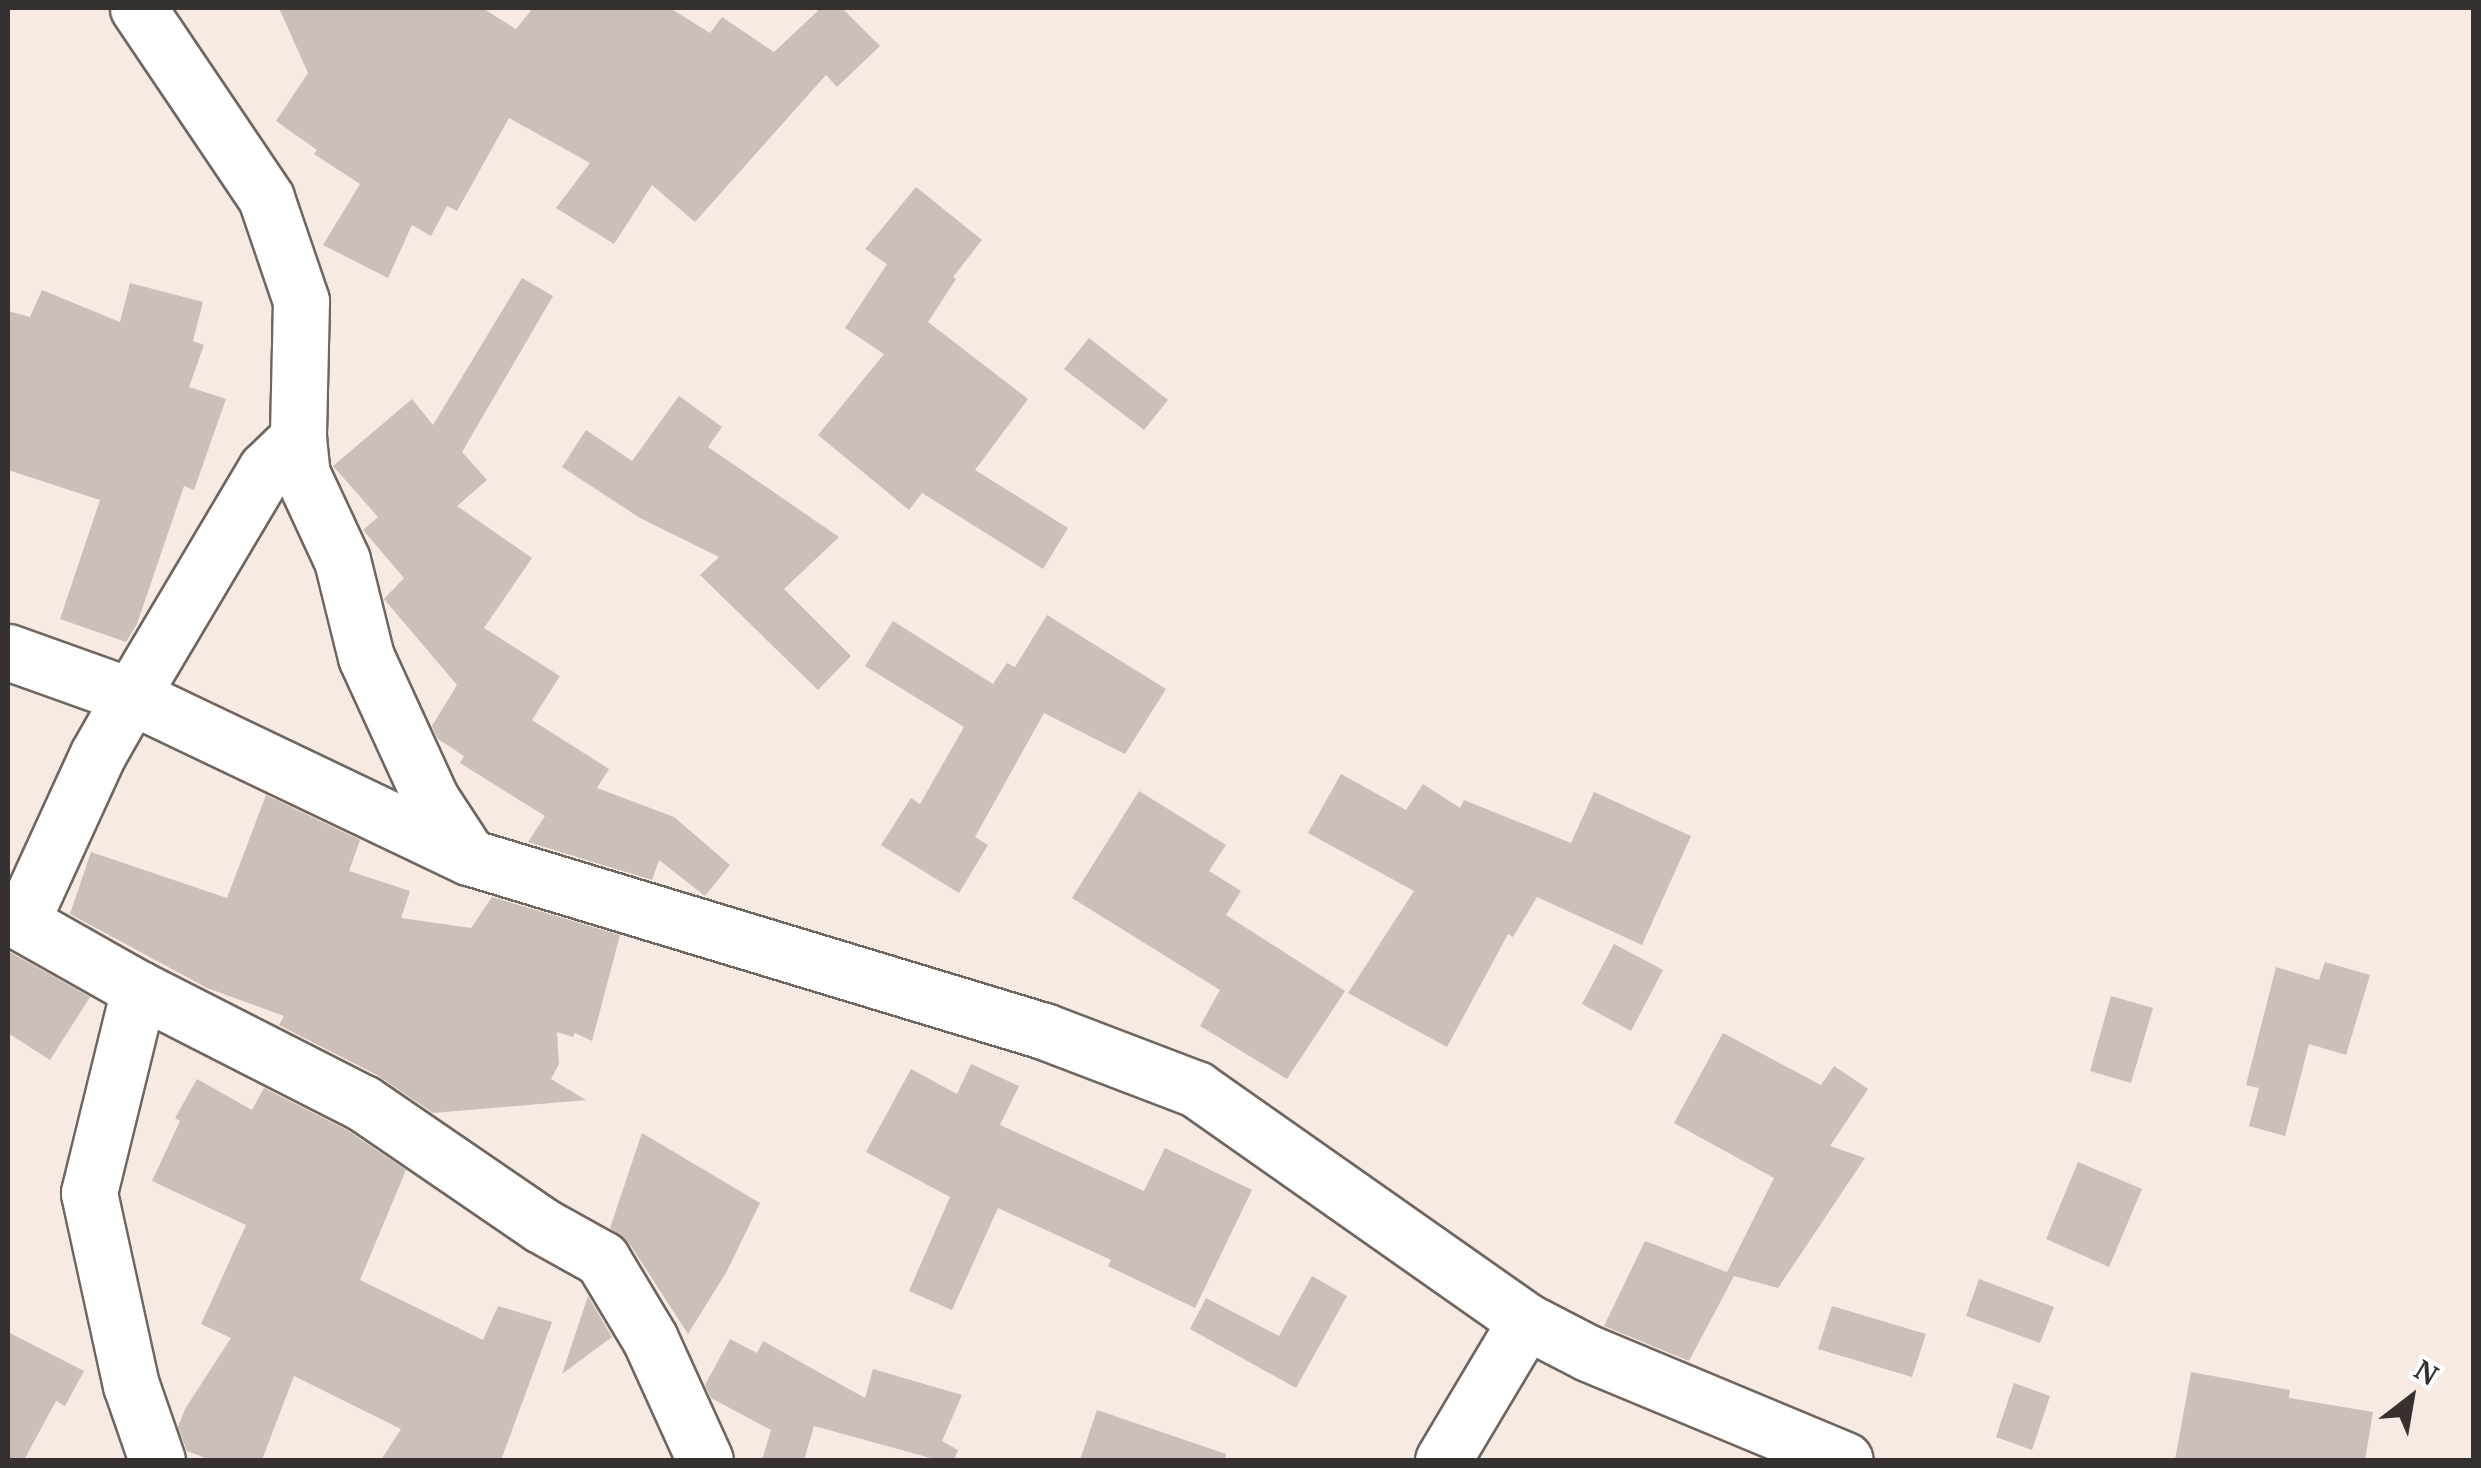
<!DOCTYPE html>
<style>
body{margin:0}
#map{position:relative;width:2481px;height:1468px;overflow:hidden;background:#f6eae3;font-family:"PT Serif",serif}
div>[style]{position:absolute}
.building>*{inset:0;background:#cabfb9}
.roads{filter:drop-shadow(2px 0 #706660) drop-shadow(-2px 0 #706660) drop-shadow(0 2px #706660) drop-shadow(0 -2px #706660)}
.minor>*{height:55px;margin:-27.5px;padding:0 27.5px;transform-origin:27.5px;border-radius:27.5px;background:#fff}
span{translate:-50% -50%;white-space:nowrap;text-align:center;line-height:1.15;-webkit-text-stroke:8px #fff;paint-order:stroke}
.frame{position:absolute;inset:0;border:10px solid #36312f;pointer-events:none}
.north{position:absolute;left:2361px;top:1348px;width:100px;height:100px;-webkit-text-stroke:8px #fff;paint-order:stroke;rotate:31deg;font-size:28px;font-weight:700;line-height:40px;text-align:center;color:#36312f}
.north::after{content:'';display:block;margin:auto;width:35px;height:45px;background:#36312f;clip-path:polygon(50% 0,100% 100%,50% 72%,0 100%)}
</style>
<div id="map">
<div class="building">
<div style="clip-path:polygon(279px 8px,482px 8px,516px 29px,533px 8px,670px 8px,710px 33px,722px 17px,774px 52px,821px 8px,842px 8px,880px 46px,837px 87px,826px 75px,695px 222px,652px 185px,614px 244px,556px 208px,590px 163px,509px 118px,457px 211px,447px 206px,431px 236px,412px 225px,388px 278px,323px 245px,360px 184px,314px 154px,317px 150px,276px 121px,308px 73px)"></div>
<div style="clip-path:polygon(916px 187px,982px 240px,953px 277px,956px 279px,928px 322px,1028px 399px,975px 470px,1068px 528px,1043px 569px,922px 493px,909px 510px,818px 435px,884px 354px,845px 328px,887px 264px,865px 249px)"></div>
<div style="clip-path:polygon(522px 278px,553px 296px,462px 452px,487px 480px,457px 506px,532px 558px,484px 628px,560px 676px,532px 720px,609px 769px,597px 788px,674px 817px,730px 865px,705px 896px,659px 860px,652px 880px,528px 842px,545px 816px,460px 763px,464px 756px,438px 739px,432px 726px,457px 685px,384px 599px,404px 578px,363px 530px,378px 517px,333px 466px,412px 399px,433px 425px)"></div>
<div style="clip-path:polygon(130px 283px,203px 302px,193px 341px,204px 345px,189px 387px,226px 399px,194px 490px,184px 486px,137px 624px,126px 642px,60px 619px,100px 500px,8px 470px,8px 311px,30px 317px,42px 290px,120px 322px)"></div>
<div style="clip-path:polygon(1089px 338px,1168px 400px,1144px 430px,1064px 369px)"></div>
<div style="clip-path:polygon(679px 396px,722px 427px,708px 447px,839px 537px,784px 589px,851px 656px,818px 690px,700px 575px,719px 557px,640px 518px,562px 467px,586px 430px,632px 461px)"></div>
<div style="clip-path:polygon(1047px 615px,1166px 689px,1125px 754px,1044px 713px,975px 837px,988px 845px,959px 893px,881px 845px,911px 798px,920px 804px,964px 727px,865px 666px,893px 621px,993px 684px,1007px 663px,1015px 667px)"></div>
<div style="clip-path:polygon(1341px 774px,1406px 810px,1423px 784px,1460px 808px,1464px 800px,1571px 843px,1594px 792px,1691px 836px,1642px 945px,1537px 897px,1513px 937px,1508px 934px,1447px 1047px,1348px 993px,1414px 891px,1308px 833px)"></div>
<div style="clip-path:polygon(1139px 791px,1226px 845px,1209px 871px,1241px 891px,1226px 915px,1345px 991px,1287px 1079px,1200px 1026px,1220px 990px,1072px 898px)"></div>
<div style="clip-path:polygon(266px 795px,360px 840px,349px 871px,410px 891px,401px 918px,471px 928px,492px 897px,620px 935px,592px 1041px,575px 1033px,573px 1037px,557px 1032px,559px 1064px,551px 1079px,586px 1100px,433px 1113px,377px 1075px,279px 1025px,284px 1016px,207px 988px,70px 914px,91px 852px,227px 898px)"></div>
<div style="clip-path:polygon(1614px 944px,1663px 970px,1631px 1031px,1582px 1004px)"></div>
<div style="clip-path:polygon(8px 951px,90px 997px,50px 1060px,8px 1033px)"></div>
<div style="clip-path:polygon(2325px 962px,2370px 975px,2346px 1055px,2309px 1044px,2285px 1136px,2249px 1126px,2259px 1088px,2246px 1085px,2276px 967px,2319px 980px)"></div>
<div style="clip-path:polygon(2111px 996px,2153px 1008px,2131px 1083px,2090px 1071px)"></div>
<div style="clip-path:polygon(1723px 1033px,1821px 1085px,1834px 1066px,1868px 1089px,1830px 1146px,1865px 1158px,1778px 1288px,1734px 1276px,1689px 1361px,1604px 1326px,1645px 1241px,1727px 1272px,1774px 1178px,1674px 1123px)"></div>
<div style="clip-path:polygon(971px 1064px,1019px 1086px,1000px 1125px,1144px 1191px,1165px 1148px,1252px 1190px,1195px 1308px,1108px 1266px,1111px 1260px,998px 1208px,952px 1310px,909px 1291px,950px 1197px,866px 1152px,911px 1069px,957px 1094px)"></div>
<div style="clip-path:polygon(197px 1079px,252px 1110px,264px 1088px,347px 1130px,406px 1170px,360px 1280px,483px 1340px,498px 1306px,552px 1322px,501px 1460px,381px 1460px,401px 1429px,294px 1376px,262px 1460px,211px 1460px,187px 1451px,178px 1427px,185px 1409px,231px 1338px,201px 1324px,246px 1225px,152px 1181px,180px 1121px,175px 1118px)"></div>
<div style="clip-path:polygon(642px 1133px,760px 1203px,727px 1271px,688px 1334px,629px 1243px,610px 1228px)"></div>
<div style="clip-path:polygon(2078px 1162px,2142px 1189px,2109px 1267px,2046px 1239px)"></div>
<div style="clip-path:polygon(1312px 1276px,1347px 1296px,1296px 1388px,1190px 1329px,1206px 1298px,1279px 1336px)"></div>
<div style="clip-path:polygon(1979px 1279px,2054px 1307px,2040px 1343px,1966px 1316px)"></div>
<div style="clip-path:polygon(588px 1296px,612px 1337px,562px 1374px)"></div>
<div style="clip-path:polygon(1832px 1306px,1926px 1334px,1912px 1377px,1818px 1349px)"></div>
<div style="clip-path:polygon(8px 1332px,84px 1371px,65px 1406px,56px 1401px,24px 1460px,8px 1460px)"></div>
<div style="clip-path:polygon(730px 1339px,757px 1353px,763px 1341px,865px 1398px,873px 1369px,962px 1395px,942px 1441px,958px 1450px,954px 1460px,938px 1460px,814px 1426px,804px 1460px,762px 1460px,771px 1430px,711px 1398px,705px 1385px)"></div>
<div style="clip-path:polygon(2191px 1372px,2290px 1390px,2289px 1398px,2373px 1412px,2365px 1460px,2175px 1460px)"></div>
<div style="clip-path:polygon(2014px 1383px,2050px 1396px,2032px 1450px,1996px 1437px)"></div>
<div style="clip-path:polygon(1097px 1410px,1226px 1454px,1225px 1460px,1080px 1460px)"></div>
</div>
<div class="roads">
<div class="minor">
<div style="left:138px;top:8px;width:229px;rotate:56deg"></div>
<div style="left:266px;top:198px;width:109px;rotate:71.2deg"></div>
<div style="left:301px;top:301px;width:137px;rotate:91.3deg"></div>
<div style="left:298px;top:438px;width:36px;rotate:84deg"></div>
<div style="left:302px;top:474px;width:95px;rotate:65.1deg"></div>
<div style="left:342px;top:560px;width:100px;rotate:76.1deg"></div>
<div style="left:366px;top:657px;width:156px;rotate:65.4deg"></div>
<div style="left:431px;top:799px;width:69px;rotate:56.8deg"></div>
<div style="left:8px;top:652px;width:131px;rotate:19.7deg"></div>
<div style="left:131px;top:696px;width:374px;rotate:25.5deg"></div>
<div style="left:469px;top:857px;width:601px;rotate:16.84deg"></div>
<div style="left:1044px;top:1031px;width:163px;rotate:20.9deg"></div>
<div style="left:1196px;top:1089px;width:403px;rotate:35.1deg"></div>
<div style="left:1526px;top:1321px;width:70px;rotate:27.3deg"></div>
<div style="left:1588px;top:1353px;width:278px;rotate:22.6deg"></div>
<div style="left:8px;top:915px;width:150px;rotate:29.5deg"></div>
<div style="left:139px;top:989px;width:251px;rotate:27deg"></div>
<div style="left:363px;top:1103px;width:216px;rotate:34.4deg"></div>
<div style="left:541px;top:1225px;width:70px;rotate:29.1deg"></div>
<div style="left:602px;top:1259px;width:93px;rotate:59deg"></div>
<div style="left:650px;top:1339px;width:133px;rotate:65.6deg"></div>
<div style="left:21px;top:922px;width:185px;rotate:-65.4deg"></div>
<div style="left:98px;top:754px;width:67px;rotate:-60.4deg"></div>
<div style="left:131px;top:696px;width:264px;rotate:-59.3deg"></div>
<div style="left:266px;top:469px;width:45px;rotate:-44.1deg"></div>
<div style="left:139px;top:989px;width:210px;rotate:103.8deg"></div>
<div style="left:89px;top:1193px;width:197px;rotate:77.7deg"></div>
<div style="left:131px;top:1385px;width:79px;rotate:70.9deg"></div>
<div style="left:1443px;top:1460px;width:162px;rotate:-59.2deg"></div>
</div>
</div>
<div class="frame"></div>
<div class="north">N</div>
</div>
